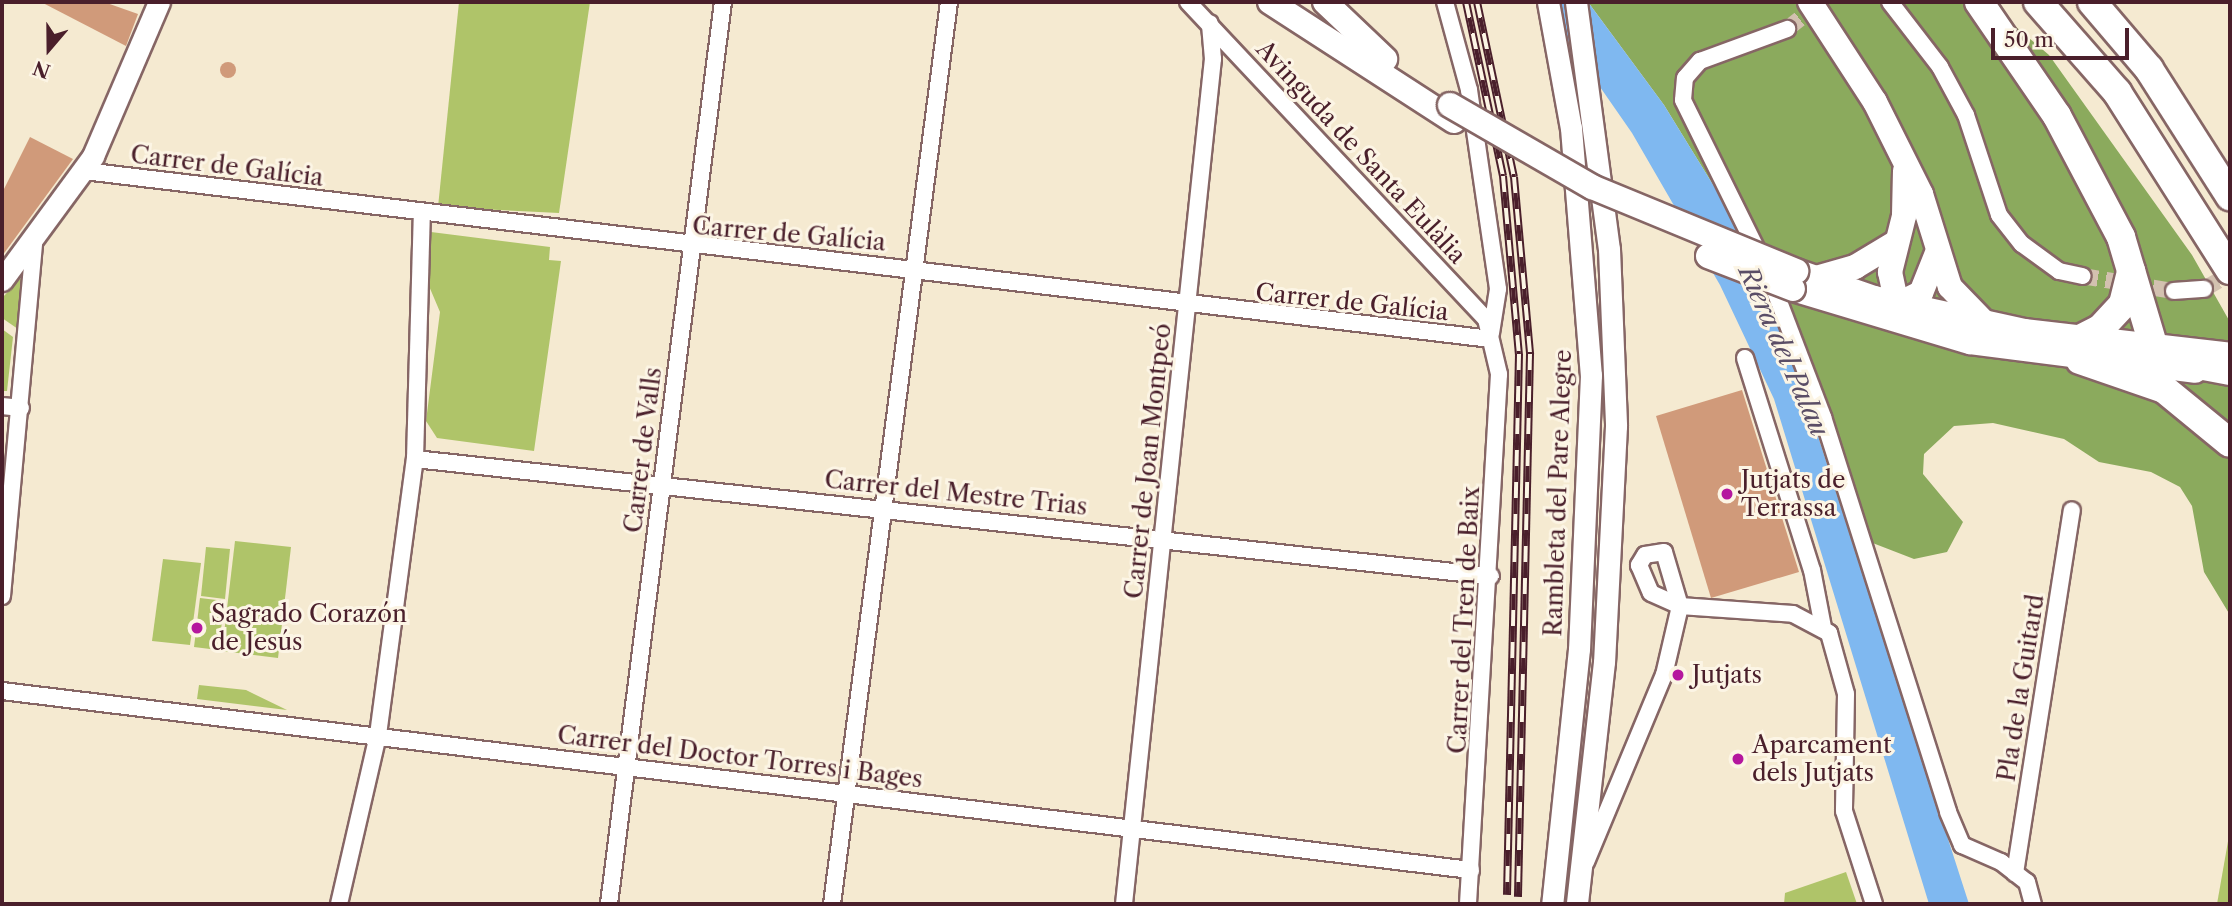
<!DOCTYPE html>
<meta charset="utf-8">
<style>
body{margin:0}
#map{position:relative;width:2232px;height:906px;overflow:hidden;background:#f5ead1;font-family:"Libre Caslon Text",serif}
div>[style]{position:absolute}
.green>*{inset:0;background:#afc469}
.forest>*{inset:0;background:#8baa5d}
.water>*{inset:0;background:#7fb8f0}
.building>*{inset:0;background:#d09a7a}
.round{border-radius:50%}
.street-tunnel>*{height:16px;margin-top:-8px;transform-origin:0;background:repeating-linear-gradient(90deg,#d3c1b0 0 16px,transparent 0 24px)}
.roads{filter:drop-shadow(2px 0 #866665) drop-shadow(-2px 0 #866665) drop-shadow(0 2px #866665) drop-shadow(0 -2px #866665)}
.street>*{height:16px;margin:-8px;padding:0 8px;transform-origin:8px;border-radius:8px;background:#fff}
.secondary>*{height:21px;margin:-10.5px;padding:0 10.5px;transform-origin:10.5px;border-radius:10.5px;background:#fff}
.primary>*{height:24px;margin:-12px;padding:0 12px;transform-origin:12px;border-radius:12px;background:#fff}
.highway>*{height:28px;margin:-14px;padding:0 14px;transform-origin:14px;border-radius:14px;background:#fff}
.rail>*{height:8px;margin-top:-4px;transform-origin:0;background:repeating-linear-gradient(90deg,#fcf5e5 0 16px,#4a1f2b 0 32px);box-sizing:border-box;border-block:2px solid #4a1f2b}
.bridges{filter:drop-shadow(2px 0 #866665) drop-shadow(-2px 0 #866665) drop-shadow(0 2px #866665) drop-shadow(0 -2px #866665)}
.primary-bridge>*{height:24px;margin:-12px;padding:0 12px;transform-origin:12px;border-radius:12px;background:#fff}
.dots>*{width:19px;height:19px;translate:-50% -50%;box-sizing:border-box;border:4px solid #fcf5e5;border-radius:50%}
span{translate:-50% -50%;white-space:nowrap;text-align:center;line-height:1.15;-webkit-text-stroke:6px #fcf5e5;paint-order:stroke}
.street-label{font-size:24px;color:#4a1f2b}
.poi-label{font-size:24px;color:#4a1f2b}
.left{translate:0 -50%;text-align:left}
.water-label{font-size:26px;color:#5a4d66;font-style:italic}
.frame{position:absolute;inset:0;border:4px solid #4a1f2b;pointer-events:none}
.north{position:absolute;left:14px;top:14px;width:70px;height:70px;-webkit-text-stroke:5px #fcf5e5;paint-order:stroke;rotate:200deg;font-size:19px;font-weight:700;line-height:28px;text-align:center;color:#4a1f2b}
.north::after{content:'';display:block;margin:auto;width:24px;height:32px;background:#4a1f2b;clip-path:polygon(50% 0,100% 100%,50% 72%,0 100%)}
.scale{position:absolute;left:1991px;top:28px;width:138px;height:32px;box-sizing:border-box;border:4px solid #4a1f2b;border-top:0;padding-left:9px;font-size:21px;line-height:24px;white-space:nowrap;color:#4a1f2b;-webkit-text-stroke:5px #fcf5e5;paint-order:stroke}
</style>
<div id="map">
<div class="green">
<div style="clip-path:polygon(459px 2px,590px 2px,559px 213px,438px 207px)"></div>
<div style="clip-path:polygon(431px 232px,550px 247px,549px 260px,561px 261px,534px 451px,437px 438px,426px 421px,440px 312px,426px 279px)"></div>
<div style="clip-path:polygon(22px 277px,18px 329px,2px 318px,2px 298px)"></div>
<div style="clip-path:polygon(2px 329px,13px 337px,7px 391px,2px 391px)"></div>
<div style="clip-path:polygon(235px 541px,291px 547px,278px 658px,222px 651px)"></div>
<div style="clip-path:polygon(206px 547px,230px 549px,225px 599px,201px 596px)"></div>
<div style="clip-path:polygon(163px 559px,201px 563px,190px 645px,152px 641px)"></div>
<div style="clip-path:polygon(200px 598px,225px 601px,218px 650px,194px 647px)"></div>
<div style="clip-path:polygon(199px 685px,246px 690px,287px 710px,197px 699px)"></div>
<div style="clip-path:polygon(2230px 830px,2230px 904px,2217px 904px)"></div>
<div style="clip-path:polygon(1846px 872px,1857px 904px,1784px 904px,1785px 893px)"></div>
</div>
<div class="forest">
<div style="clip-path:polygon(1588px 2px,1987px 2px,2049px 55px,2192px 255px,2230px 322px,2230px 615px,2204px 572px,2192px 506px,2180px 487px,2151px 472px,2099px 462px,2064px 439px,1993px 423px,1954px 426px,1924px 454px,1923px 474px,1963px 522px,1947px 552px,1914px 559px,1852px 535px,1797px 371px,1731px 214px,1664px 105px)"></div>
</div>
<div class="water">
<div style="clip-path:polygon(1541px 2px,1588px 2px,1664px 105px,1731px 214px,1797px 371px,1969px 904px,1929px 904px,1774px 399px,1720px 285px,1632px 133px)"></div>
</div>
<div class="building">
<div style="clip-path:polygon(41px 2px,104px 2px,138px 14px,126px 46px)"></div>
<div class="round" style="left:220px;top:62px;width:16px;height:16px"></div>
<div style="clip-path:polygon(30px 137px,73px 159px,2px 256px,2px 193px)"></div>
<div style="clip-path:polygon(1742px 390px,1799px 572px,1711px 598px,1656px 416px)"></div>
</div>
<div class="street-tunnel">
<div style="left:1787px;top:29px;width:43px;rotate:-38.5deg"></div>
<div style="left:2082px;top:276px;width:93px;rotate:9.3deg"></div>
<div style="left:2204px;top:289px;width:30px;rotate:-30deg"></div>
</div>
<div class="roads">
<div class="street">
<div style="left:1188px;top:2px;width:435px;rotate:46.8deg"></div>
<div style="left:1486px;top:319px;width:57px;rotate:76.7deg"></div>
<div style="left:1499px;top:374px;width:531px;rotate:93.35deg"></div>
<div style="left:1445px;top:2px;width:91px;rotate:74.7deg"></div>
<div style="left:1469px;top:90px;width:201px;rotate:81.7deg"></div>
<div style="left:1498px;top:289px;width:45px;rotate:99deg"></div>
<div style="left:1890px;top:2px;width:82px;rotate:52.4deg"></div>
<div style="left:1940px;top:67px;width:55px;rotate:61.6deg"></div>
<div style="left:1966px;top:115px;width:105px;rotate:71.7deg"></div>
<div style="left:1999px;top:215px;width:37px;rotate:52deg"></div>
<div style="left:2022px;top:244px;width:46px;rotate:36.1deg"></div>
<div style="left:2059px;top:271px;width:24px;rotate:12deg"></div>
<div style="left:84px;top:171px;width:1416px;rotate:6.81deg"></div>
<div style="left:1761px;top:258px;width:176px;rotate:-116.3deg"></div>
<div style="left:1683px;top:100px;width:22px;rotate:-85deg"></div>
<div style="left:1685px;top:78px;width:23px;rotate:-49deg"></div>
<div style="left:1700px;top:61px;width:93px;rotate:-20.2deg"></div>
<div style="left:1770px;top:278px;width:149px;rotate:69.1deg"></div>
<div style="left:1823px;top:417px;width:414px;rotate:72.4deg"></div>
<div style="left:1948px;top:812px;width:36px;rotate:67deg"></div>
<div style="left:1962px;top:845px;width:43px;rotate:23.6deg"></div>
<div style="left:2001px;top:862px;width:33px;rotate:38deg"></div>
<div style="left:2027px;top:882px;width:23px;rotate:75deg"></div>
<div style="left:2174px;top:291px;width:30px;rotate:-4deg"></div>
<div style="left:1745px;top:358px;width:222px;rotate:72.5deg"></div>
<div style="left:1812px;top:570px;width:58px;rotate:79.1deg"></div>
<div style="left:2px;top:406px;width:19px;rotate:6deg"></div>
<div style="left:415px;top:459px;width:1082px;rotate:6.21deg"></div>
<div style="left:2px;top:596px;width:356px;rotate:-84.8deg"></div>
<div style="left:2px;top:691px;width:1480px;rotate:6.95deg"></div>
<div style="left:1586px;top:862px;width:203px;rotate:-67.4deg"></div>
<div style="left:1664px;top:675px;width:71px;rotate:-76.9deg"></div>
<div style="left:1680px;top:606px;width:56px;rotate:-106.5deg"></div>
<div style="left:1664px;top:552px;width:19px;rotate:171deg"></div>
<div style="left:1645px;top:555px;width:12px;rotate:121deg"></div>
<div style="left:1639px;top:565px;width:30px;rotate:67deg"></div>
<div style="left:1651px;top:593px;width:32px;rotate:24deg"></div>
<div style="left:1680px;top:606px;width:113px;rotate:4deg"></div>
<div style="left:1793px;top:614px;width:41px;rotate:27.8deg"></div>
<div style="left:1829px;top:633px;width:63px;rotate:74.4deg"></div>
<div style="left:1846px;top:694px;width:117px;rotate:91deg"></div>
<div style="left:1844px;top:811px;width:98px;rotate:72.1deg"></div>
<div style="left:2015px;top:873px;width:367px;rotate:-81.1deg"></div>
<div style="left:339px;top:904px;width:173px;rotate:-77deg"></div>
<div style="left:378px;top:735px;width:278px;rotate:-82.4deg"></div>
<div style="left:415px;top:459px;width:245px;rotate:-88.4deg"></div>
<div style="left:609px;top:904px;width:909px;rotate:-82.8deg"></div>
<div style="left:832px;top:904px;width:910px;rotate:-82.61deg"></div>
<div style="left:1124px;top:904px;width:850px;rotate:-83.99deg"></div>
<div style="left:1213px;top:59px;width:36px;rotate:-95deg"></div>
</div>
<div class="secondary">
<div style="left:1548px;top:2px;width:128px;rotate:79.7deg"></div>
<div style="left:1571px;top:128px;width:248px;rotate:85.4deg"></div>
<div style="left:1591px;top:375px;width:274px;rotate:92.5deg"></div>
<div style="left:1579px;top:649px;width:256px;rotate:96deg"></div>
<div style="left:1576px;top:2px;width:249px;rotate:82.4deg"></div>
<div style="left:1609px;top:249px;width:177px;rotate:87.7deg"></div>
<div style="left:1616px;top:426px;width:236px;rotate:92.9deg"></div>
<div style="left:1604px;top:662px;width:244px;rotate:96.4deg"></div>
<div style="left:2px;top:280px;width:154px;rotate:-53.7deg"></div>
<div style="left:93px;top:156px;width:168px;rotate:-66.8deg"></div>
</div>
<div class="primary">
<div style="left:1270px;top:2px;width:219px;rotate:32.9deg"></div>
<div style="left:1325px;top:2px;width:83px;rotate:43.5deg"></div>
<div style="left:1810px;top:2px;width:119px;rotate:57deg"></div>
<div style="left:1875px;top:102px;width:103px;rotate:63.4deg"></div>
<div style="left:1921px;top:194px;width:97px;rotate:72.7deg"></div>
<div style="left:1950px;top:287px;width:46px;rotate:45.9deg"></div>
<div style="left:1905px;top:171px;width:45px;rotate:91.3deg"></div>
<div style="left:1904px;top:216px;width:58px;rotate:104deg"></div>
<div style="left:1890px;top:272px;width:24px;rotate:78deg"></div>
<div style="left:1895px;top:295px;width:23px;rotate:49deg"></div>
<div style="left:1796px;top:271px;width:83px;rotate:19.1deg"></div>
<div style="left:1874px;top:298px;width:154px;rotate:12.4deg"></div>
<div style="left:2024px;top:331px;width:207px;rotate:6.6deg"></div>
<div style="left:1816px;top:278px;width:41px;rotate:-15.8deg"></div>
<div style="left:1855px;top:267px;width:47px;rotate:-31deg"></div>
<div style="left:1793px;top:289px;width:185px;rotate:16.7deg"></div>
<div style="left:1970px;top:342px;width:227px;rotate:7.3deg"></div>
<div style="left:1894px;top:306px;width:30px;rotate:-26deg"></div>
<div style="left:1921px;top:293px;width:43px;rotate:-68.2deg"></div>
</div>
<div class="highway">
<div style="left:1979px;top:2px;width:138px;rotate:55.6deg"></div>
<div style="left:2057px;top:116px;width:137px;rotate:62.1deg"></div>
<div style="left:2121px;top:237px;width:116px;rotate:73.4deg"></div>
<div style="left:2154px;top:348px;width:22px;rotate:34deg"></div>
<div style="left:2172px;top:360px;width:59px;rotate:10.7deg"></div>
<div style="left:2038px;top:2px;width:120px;rotate:48.7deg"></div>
<div style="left:2117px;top:92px;width:211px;rotate:57.6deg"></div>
<div style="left:2092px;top:2px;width:88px;rotate:49.6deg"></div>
<div style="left:2149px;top:69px;width:151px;rotate:57.5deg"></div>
<div style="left:2080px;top:339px;width:22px;rotate:-27deg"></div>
<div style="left:2100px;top:329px;width:34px;rotate:-47deg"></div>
<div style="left:2123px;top:304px;width:34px;rotate:-76deg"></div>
<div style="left:2080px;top:360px;width:89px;rotate:19deg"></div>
<div style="left:2164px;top:389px;width:85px;rotate:39.3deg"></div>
</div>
</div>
<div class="rail">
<div style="left:1466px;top:2px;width:178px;rotate:78deg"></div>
<div style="left:1503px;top:176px;width:179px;rotate:84.9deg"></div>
<div style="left:1519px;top:354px;width:541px;rotate:91.27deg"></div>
<div style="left:1477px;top:2px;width:179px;rotate:78.1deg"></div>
<div style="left:1514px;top:177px;width:178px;rotate:84.8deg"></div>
<div style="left:1530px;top:354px;width:543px;rotate:91.27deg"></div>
</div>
<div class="bridges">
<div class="primary-bridge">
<div style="left:1450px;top:105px;width:164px;rotate:30deg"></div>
<div style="left:1592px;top:187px;width:221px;rotate:22.4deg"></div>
<div style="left:1708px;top:256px;width:91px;rotate:21.2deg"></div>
</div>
</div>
<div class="dots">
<div style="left:1727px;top:494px;background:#b5179e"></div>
<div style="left:197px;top:628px;background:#b5179e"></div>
<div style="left:1678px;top:675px;background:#b5179e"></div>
<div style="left:1738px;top:759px;background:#b5179e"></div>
</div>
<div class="street-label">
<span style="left:1361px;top:152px;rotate:47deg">Avinguda de Santa Eulàlia</span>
<span style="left:227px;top:166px;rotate:7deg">Carrer de Galícia</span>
<span style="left:789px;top:234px;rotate:5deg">Carrer de Galícia</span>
<span style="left:1352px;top:302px;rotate:6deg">Carrer de Galícia</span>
<span style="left:643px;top:450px;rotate:-83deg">Carrer de Valls</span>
<span style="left:1148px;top:461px;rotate:-84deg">Carrer de Joan Montpeó</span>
<span style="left:956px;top:493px;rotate:6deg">Carrer del Mestre Trias</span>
<span style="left:1558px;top:493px;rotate:-88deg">Rambleta del Pare Alegre</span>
<span style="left:1464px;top:620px;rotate:-87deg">Carrer del Tren de Baix</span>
<span style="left:2021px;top:688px;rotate:-81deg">Pla de la Guitard</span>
<span style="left:740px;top:757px;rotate:7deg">Carrer del Doctor Torres i Bages</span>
</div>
<div class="poi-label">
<span class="left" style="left:1741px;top:494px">Jutjats de<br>Terrassa</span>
<span class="left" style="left:211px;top:628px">Sagrado Corazón<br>de Jesús</span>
<span class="left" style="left:1692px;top:675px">Jutjats</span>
<span class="left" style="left:1752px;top:759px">Aparcament<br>dels Jutjats</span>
</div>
<div class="water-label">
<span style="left:1783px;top:351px;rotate:66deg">Riera del Palau</span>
</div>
<div class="frame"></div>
<div class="north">N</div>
<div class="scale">50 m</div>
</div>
